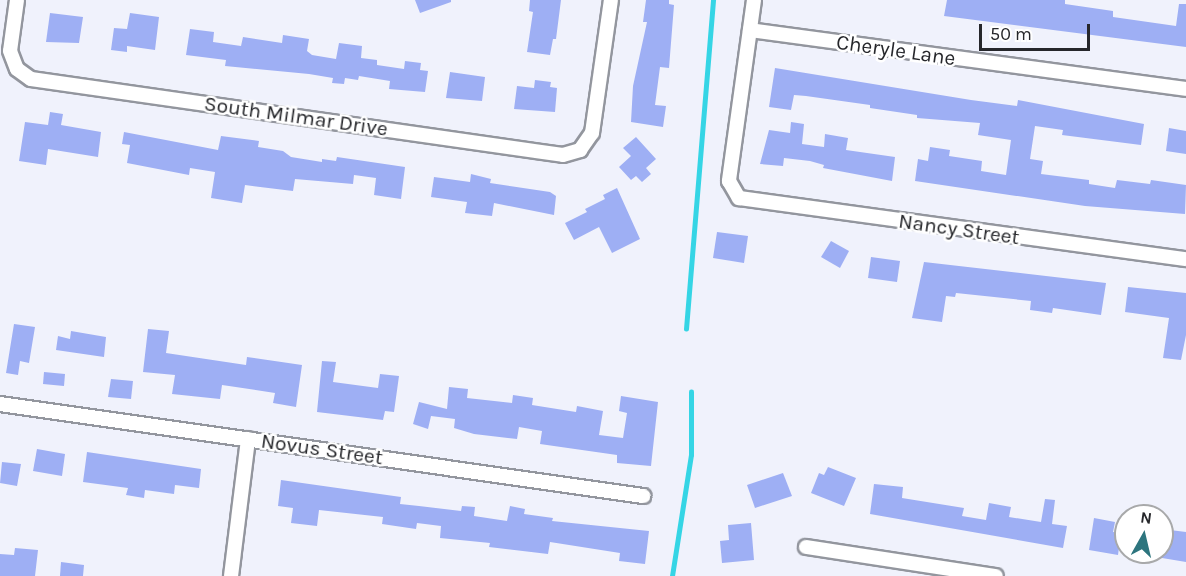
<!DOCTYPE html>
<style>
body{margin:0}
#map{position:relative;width:1186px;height:576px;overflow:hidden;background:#f0f2fc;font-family:Karla,sans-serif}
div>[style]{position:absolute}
.stream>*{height:4.5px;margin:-2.25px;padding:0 2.25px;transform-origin:2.25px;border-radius:2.25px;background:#35d5e5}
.building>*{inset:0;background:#9eaff4}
.roads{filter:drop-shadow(2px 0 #93969e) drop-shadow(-2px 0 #93969e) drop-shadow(0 2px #93969e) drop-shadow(0 -2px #93969e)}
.minor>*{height:14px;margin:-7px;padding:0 7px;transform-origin:7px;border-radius:7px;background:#fff}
span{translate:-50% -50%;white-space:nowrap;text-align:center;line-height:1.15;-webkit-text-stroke:5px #fff;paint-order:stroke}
.street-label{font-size:21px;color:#26272b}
.north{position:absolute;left:1114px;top:504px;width:60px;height:60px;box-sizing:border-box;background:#fff;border:2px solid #a8a9aa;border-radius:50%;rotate:8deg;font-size:16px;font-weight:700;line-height:24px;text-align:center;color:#26272b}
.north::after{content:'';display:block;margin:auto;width:21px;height:27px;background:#2d757e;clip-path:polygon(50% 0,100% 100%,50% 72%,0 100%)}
.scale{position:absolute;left:979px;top:24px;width:111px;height:27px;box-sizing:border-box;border:3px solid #26272b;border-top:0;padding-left:8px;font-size:18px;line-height:21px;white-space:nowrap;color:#26272b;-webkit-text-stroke:4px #fff;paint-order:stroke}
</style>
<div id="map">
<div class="stream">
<div style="left:686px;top:329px;width:330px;rotate:-85.3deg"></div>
<div style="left:672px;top:576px;width:122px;rotate:-81.1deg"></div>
<div style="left:691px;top:455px;width:63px;rotate:-90deg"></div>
</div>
<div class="building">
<div style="clip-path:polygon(415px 0,451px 0,451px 2px,420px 13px)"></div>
<div style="clip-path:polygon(530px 0,561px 0,556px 39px,553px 39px,550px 55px,527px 52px,533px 12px,529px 11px)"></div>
<div style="clip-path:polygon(646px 0,669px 0,669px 4px,674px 5px,669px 68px,660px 67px,655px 105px,666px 106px,663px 127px,631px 122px,633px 86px,647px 22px,643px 22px)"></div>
<div style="clip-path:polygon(947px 0,1065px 0,1065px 4px,1113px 11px,1113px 17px,1176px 26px,1179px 4px,1186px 4px,1186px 47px,944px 16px)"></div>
<div style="clip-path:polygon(50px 13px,83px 17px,79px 43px,46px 42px)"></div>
<div style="clip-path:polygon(130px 13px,159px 17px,155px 50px,127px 46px,127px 52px,111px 50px,114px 28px,127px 29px)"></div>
<div style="clip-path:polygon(190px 29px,214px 32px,213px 42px,241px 46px,243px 37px,282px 43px,283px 35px,309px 39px,307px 51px,312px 55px,336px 59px,339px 43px,362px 46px,361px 58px,377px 60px,377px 65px,404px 69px,405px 61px,421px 63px,420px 70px,428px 71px,425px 92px,389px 89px,390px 81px,359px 76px,358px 80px,345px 78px,344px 84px,332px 83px,333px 78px,309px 74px,225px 66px,226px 60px,186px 55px)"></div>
<div style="clip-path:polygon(775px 68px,971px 100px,1017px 106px,1018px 100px,1144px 124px,1141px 145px,1062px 135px,1063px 130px,1035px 126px,1030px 159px,1043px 161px,1041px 174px,1089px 180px,1089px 184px,1115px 188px,1117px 180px,1150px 184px,1151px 180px,1186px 185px,1185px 214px,1085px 206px,915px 181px,918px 159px,928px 161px,930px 147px,950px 150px,949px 156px,982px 161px,981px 171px,1006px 175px,1011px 140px,978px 135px,980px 123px,917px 118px,917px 115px,870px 108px,870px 105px,806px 96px,794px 95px,791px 110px,769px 107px)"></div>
<div style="clip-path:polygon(450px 72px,485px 77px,482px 101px,446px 98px)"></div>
<div style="clip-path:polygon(535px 80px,551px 82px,550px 87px,557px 88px,555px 112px,514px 109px,517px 86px,534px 88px)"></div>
<div style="clip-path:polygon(50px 112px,63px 114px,61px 125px,101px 132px,98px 157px,48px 149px,46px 165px,19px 161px,25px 122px,48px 125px)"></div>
<div style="clip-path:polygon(791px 122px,804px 124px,802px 144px,824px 147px,825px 134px,848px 138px,846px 150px,895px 157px,892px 181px,823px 168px,824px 165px,810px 161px,784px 158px,783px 166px,760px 164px,769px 130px,790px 133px)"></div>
<div style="clip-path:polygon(1169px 128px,1186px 131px,1186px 154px,1166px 151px)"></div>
<div style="clip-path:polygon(124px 132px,218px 150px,221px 136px,259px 141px,258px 147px,283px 151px,291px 157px,322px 162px,322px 159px,336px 161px,337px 157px,405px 167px,401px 199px,374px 195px,376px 178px,354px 175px,353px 184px,295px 179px,293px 191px,245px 185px,242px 203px,211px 198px,215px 172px,190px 168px,189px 175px,127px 163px,130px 145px,122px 144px)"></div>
<div style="clip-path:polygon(636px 137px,656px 159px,646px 168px,651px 174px,642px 182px,636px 176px,631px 180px,619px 167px,631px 156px,623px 148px)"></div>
<div style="clip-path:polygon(471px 174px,491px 179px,490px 183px,550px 192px,556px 196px,554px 215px,494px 203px,492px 216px,465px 213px,467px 202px,431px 197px,434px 177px,470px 182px)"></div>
<div style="clip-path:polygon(617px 188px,640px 239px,612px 253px,599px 227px,574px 240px,565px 223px,587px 212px,585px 209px,605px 199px,603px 195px)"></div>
<div style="clip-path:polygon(717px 232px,748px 236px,744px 263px,713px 258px)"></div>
<div style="clip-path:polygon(831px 241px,849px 251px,840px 268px,821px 257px)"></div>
<div style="clip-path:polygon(871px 257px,900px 261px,897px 282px,868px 278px)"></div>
<div style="clip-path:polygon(924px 262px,1106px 283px,1101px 315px,1053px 308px,1052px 313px,1030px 310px,1031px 301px,956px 293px,955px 297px,946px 296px,942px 322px,912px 318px)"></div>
<div style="clip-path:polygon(1128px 287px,1186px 293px,1186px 335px,1181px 360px,1163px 358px,1169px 318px,1125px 312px)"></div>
<div style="clip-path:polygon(14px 324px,35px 327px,29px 363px,20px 361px,18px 375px,6px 373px)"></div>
<div style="clip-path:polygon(148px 329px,169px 331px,166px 353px,246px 365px,247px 357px,302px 365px,296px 407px,273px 403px,275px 393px,229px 386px,222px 385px,220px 399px,172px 394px,175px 375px,143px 372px)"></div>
<div style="clip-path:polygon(71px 331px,106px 337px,104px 357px,56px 350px,58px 336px,70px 339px)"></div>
<div style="clip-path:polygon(322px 361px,336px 362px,333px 382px,378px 388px,380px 374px,399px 376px,394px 412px,385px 411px,383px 420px,317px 412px)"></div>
<div style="clip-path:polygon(44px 372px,65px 374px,64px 386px,43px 384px)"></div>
<div style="clip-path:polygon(111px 379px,133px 381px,131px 399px,108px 397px)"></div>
<div style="clip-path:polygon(449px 387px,468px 389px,467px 398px,512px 403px,513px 395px,533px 398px,532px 405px,576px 412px,577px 406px,603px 411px,599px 435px,623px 438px,627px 413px,619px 411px,621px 396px,658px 402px,651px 466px,617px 463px,617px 455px,540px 444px,542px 431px,519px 427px,517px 439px,474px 434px,454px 428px,455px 419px,431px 416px,428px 429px,413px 424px,419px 402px,447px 409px)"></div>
<div style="clip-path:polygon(37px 449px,65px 454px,62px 476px,33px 471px)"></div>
<div style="clip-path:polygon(87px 452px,201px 469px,199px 488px,175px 485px,174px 494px,145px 490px,144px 498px,126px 495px,128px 488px,83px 482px)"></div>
<div style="clip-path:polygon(2px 462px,21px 464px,17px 486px,0 483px)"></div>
<div style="clip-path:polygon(828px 467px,856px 478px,844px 506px,811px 493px,819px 473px,824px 475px)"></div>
<div style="clip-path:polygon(783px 473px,792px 496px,755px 508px,747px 485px)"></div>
<div style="clip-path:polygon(281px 480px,401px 497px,400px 504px,419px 506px,461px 511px,462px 506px,475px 507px,474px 516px,507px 521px,510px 506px,525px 509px,524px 514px,553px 518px,552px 521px,649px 531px,645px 564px,619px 561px,620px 553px,550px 542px,548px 554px,489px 547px,490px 543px,440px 538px,441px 526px,417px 523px,416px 529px,382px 524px,383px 517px,319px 510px,317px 526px,291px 523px,293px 508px,278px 506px)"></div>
<div style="clip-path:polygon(874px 484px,903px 487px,902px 498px,964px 508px,962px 516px,986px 520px,989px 503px,1011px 507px,1009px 517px,1041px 522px,1045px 499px,1055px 500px,1052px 524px,1067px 526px,1063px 548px,870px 514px)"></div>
<div style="clip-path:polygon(1094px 518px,1115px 522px,1113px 532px,1121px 533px,1118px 555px,1089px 550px)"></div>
<div style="clip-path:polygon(751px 523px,754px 560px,722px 563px,720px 541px,729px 540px,728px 525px)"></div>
<div style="clip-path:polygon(1162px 529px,1186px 532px,1186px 562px,1162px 558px)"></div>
<div style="clip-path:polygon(15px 548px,38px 550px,35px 576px,0 576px,0 554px,14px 555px)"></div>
<div style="clip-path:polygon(61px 562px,84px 565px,83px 576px,60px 576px)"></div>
</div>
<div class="roads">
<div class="minor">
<div style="left:17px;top:0;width:51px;rotate:97.8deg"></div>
<div style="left:10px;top:51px;width:19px;rotate:69deg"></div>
<div style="left:17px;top:69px;width:17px;rotate:36deg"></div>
<div style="left:31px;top:79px;width:537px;rotate:8.13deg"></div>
<div style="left:563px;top:155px;width:18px;rotate:-16deg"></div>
<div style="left:580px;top:150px;width:21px;rotate:-55deg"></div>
<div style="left:592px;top:133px;width:134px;rotate:-81.9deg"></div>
<div style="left:754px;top:0;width:183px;rotate:97.9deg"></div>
<div style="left:729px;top:181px;width:20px;rotate:60deg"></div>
<div style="left:739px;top:198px;width:451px;rotate:7.8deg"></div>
<div style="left:750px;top:30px;width:440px;rotate:7.7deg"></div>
<div style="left:0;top:404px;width:650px;rotate:8.14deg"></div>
<div style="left:806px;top:547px;width:192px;rotate:8.7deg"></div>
<div style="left:231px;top:576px;width:138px;rotate:-82.9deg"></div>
</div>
</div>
<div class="street-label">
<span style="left:896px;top:50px;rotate:8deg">Cheryle Lane</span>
<span style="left:296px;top:116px;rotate:8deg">South Milmar Drive</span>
<span style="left:959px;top:229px;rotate:8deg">Nancy Street</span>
<span style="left:322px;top:449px;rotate:8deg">Novus Street</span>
</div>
<div class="north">N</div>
<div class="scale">50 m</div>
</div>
